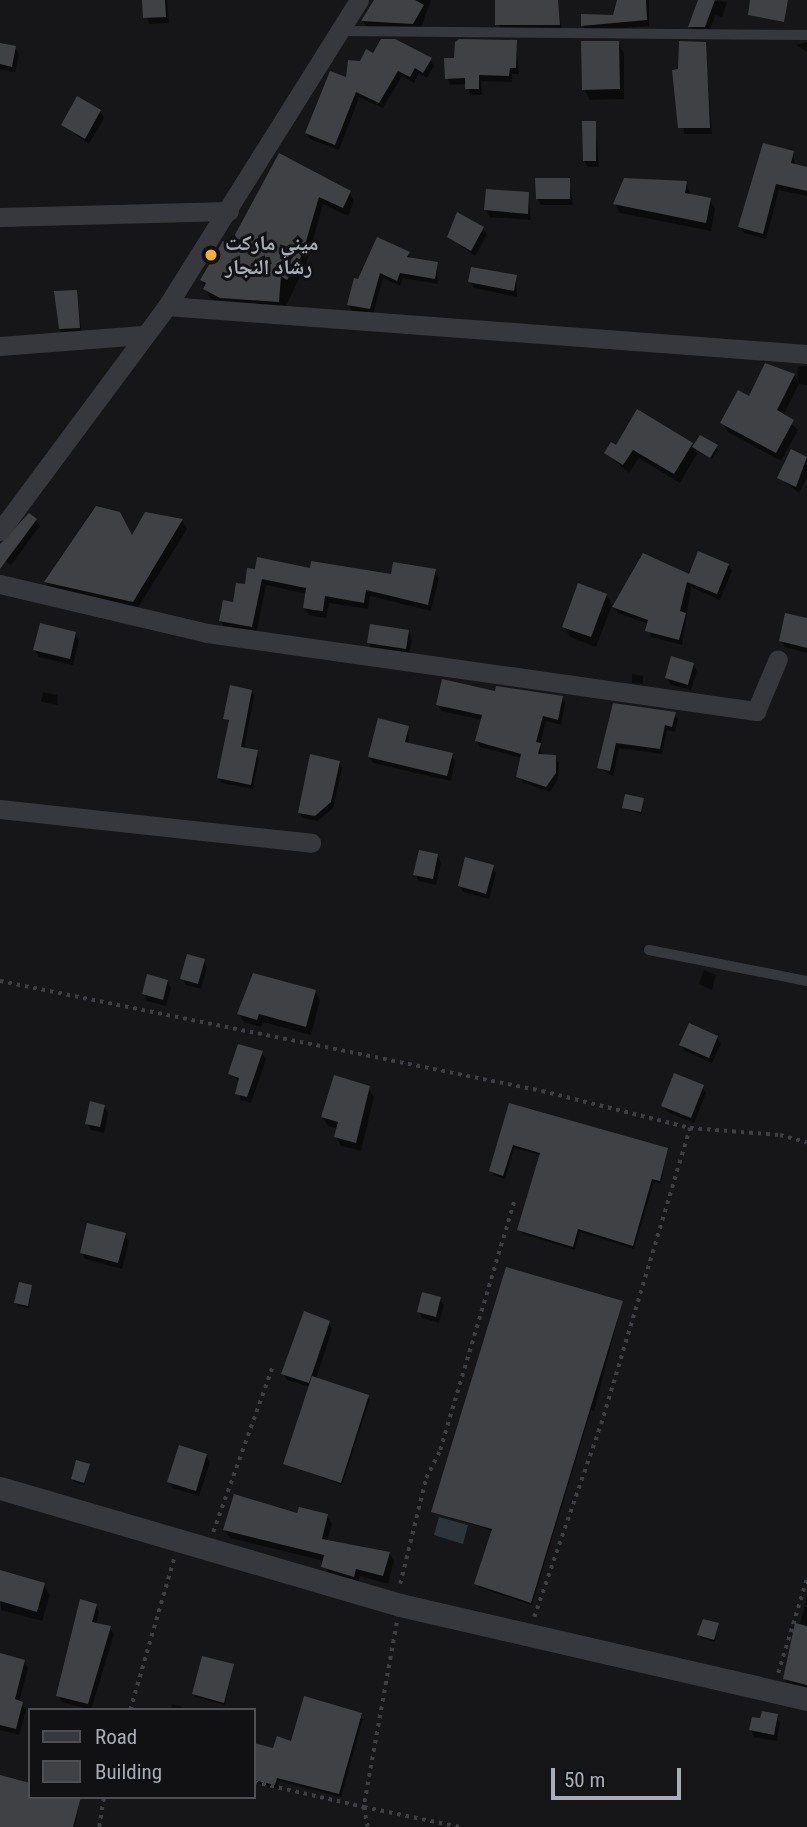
<!DOCTYPE html>
<meta charset="utf-8">
<style>
body{margin:0}
#map{position:relative;width:807px;height:1827px;overflow:hidden;background:#161618;font-family:"Roboto Condensed","Noto Naskh Arabic",sans-serif}
div>[style]{position:absolute}
.water>*{inset:0;background:#2c353c}
.shadow>*{inset:0;background:#0007}
.building>*{inset:0;background:#404145}
.path>*{height:3.5px;margin-top:-1.75px;transform-origin:0;background:repeating-linear-gradient(90deg,#3d3f44 0 3.5px,transparent 0 8.5px)}
.service>*{height:10px;margin:-5px;padding:0 5px;transform-origin:5px;border-radius:5px;background:#37383d}
.minor>*{height:19px;margin:-9.5px;padding:0 9.5px;transform-origin:9.5px;border-radius:9.5px;background:#37383d}
.tertiary>*{height:23px;margin:-11.5px;padding:0 11.5px;transform-origin:11.5px;border-radius:11.5px;background:#37383d}
.dots>*{width:19px;height:19px;translate:-50% -50%;box-sizing:border-box;border:4px solid #111113;border-radius:50%}
span{translate:-50% -50%;white-space:nowrap;text-align:center;line-height:1.15;-webkit-text-stroke:6px #111113;paint-order:stroke}
.poi-label{font-size:21px;color:#a8adb8;font-weight:700}
.left{translate:0 -50%;text-align:left}
.legend{position:absolute;left:28px;top:1708px;width:228px;height:91px;box-sizing:border-box;background:#111113;border:2px solid #4d4f55;margin:0;padding:9px 12px;list-style:none;font-size:21px;color:#a8adb8}
.legend li{display:flex;align-items:center;gap:14px;height:35px}
.legend b{width:35px;border:2px solid #4d4f55}
.scale{position:absolute;left:551px;top:1768px;width:130px;height:32px;box-sizing:border-box;border:4px solid #a8adb8;border-top:0;padding-left:9px;font-size:21px;line-height:24px;white-space:nowrap;color:#a8adb8;-webkit-text-stroke:5px #111113;paint-order:stroke}
</style>
<div id="map">
<div class="water">
<div style="clip-path:polygon(439px 1517px,468px 1525px,463px 1544px,434px 1535px)"></div>
</div>
<div class="shadow">
<div style="clip-path:polygon(144px 0,167px 0,169px 23px,149px 24px)"></div>
<div style="clip-path:polygon(376px 0,431px 0,419px 33px,368px 30px,363px 21px)"></div>
<div style="clip-path:polygon(497px 0,557px 0,562px 31px,500px 31px)"></div>
<div style="clip-path:polygon(618px 0,649px 0,649px 26px,586px 31px,583px 25px,614px 16px)"></div>
<div style="clip-path:polygon(700px 0,727px 2px,722px 17px,715px 15px,709px 33px,694px 33px,690px 26px)"></div>
<div style="clip-path:polygon(516px 42px,519px 74px,512px 74px,512px 82px,481px 81px,482px 95px,470px 95px,467px 84px,450px 85px,447px 78px)"></div>
<div style="clip-path:polygon(807px 42px,807px 52px,796px 45px)"></div>
<div style="clip-path:polygon(618px 43px,624px 53px,624px 99px,590px 100px,584px 89px)"></div>
<div style="clip-path:polygon(705px 43px,712px 134px,684px 134px,680px 71px)"></div>
<div style="clip-path:polygon(0 45px,15px 48px,19px 54px,15px 72px,0 69px)"></div>
<div style="clip-path:polygon(374px 56px,430px 59px,434px 66px,427px 78px,419px 73px,414px 83px,402px 76px,383px 108px,359px 97px,339px 150px,310px 139px,307px 133px,347px 79px)"></div>
<div style="clip-path:polygon(100px 111px,104px 118px,89px 144px,63px 125px)"></div>
<div style="clip-path:polygon(595px 122px,599px 167px,588px 167px,584px 161px)"></div>
<div style="clip-path:polygon(793px 152px,795px 166px,807px 170px,807px 196px,779px 190px,766px 239px,744px 233px,740px 226px)"></div>
<div style="clip-path:polygon(280px 155px,349px 192px,354px 201px,348px 216px,323px 204px,306px 264px,284px 310px,227px 306px,210px 298px,202px 280px,230px 246px)"></div>
<div style="clip-path:polygon(569px 180px,573px 205px,541px 205px,537px 199px)"></div>
<div style="clip-path:polygon(686px 183px,691px 196px,709px 199px,715px 209px,711px 231px,620px 213px,615px 204px)"></div>
<div style="clip-path:polygon(528px 194px,531px 220px,490px 217px,486px 210px)"></div>
<div style="clip-path:polygon(483px 228px,487px 235px,475px 256px,449px 237px)"></div>
<div style="clip-path:polygon(408px 253px,412px 260px,437px 264px,438px 284px,403px 278px,400px 286px,383px 278px,373px 314px,352px 311px,349px 305px,359px 281px)"></div>
<div style="clip-path:polygon(516px 276px,517px 297px,474px 288px,470px 282px)"></div>
<div style="clip-path:polygon(76px 292px,82px 334px,64px 335px,60px 329px)"></div>
<div style="clip-path:polygon(807px 366px,807px 385px,799px 384px,783px 416px,798px 430px,781px 461px,728px 432px,722px 423px,750px 398px,794px 375px,797px 380px,798px 367px)"></div>
<div style="clip-path:polygon(692px 444px,718px 449px,712px 459px,695px 449px,697px 454px,680px 483px,639px 458px,629px 473px,606px 453px,617px 447px)"></div>
<div style="clip-path:polygon(792px 452px,807px 459px,807px 477px,799px 493px,779px 478px)"></div>
<div style="clip-path:polygon(92px 510px,119px 513px,132px 538px,146px 514px,182px 521px,187px 529px,137px 609px,50px 589px,46px 582px,62px 554px,70px 552px)"></div>
<div style="clip-path:polygon(36px 520px,40px 526px,11px 565px,1px 558px,0 548px)"></div>
<div style="clip-path:polygon(728px 565px,732px 571px,720px 600px,691px 587px,682px 645px,651px 637px,649px 624px,618px 613px,614px 607px)"></div>
<div style="clip-path:polygon(249px 570px,392px 576px,435px 571px,439px 578px,431px 611px,370px 596px,368px 609px,329px 603px,326px 618px,309px 615px,304px 608px,307px 594px,266px 585px,256px 634px,225px 629px,221px 621px,247px 586px)"></div>
<div style="clip-path:polygon(606px 595px,612px 605px,596px 647px,570px 637px,564px 626px)"></div>
<div style="clip-path:polygon(807px 620px,807px 653px,785px 647px,781px 641px)"></div>
<div style="clip-path:polygon(408px 632px,412px 639px,409px 655px,372px 650px,369px 643px)"></div>
<div style="clip-path:polygon(75px 634px,79px 640px,73px 665px,39px 657px,35px 650px)"></div>
<div style="clip-path:polygon(693px 664px,697px 671px,691px 690px,671px 685px,667px 678px)"></div>
<div style="clip-path:polygon(632px 674px,643px 676px,643px 684px,632px 683px)"></div>
<div style="clip-path:polygon(251px 691px,254px 696px,244px 749px,259px 757px,253px 789px,222px 783px,219px 778px,230px 724px,225px 718px)"></div>
<div style="clip-path:polygon(43px 692px,57px 695px,58px 705px,41px 702px)"></div>
<div style="clip-path:polygon(497px 694px,562px 698px,565px 703px,561px 725px,546px 721px,540px 744px,542px 756px,555px 757px,559px 763px,558px 779px,550px 792px,522px 782px,522px 758px,480px 747px,477px 741px,482px 720px,441px 711px,438px 705px)"></div>
<div style="clip-path:polygon(614px 705px,674px 714px,678px 719px,675px 732px,667px 730px,662px 754px,619px 748px,613px 776px,599px 768px)"></div>
<div style="clip-path:polygon(408px 728px,409px 744px,452px 754px,455px 761px,451px 781px,373px 763px,369px 757px)"></div>
<div style="clip-path:polygon(339px 762px,342px 768px,333px 808px,318px 821px,303px 818px,299px 813px)"></div>
<div style="clip-path:polygon(643px 799px,642px 814px,624px 808px)"></div>
<div style="clip-path:polygon(437px 856px,441px 863px,436px 885px,419px 881px,415px 874px)"></div>
<div style="clip-path:polygon(492px 867px,496px 873px,489px 899px,463px 892px,460px 886px)"></div>
<div style="clip-path:polygon(203px 960px,207px 967px,201px 989px,186px 985px,182px 978px)"></div>
<div style="clip-path:polygon(704px 970px,716px 975px,712px 990px,699px 984px)"></div>
<div style="clip-path:polygon(167px 981px,171px 988px,166px 1006px,147px 1001px,144px 994px)"></div>
<div style="clip-path:polygon(315px 991px,320px 1000px,311px 1035px,263px 1022px,261px 1027px,244px 1022px,239px 1014px)"></div>
<div style="clip-path:polygon(717px 1037px,721px 1044px,712px 1063px,685px 1051px,681px 1045px)"></div>
<div style="clip-path:polygon(262px 1053px,266px 1059px,251px 1103px,240px 1100px,240px 1082px,230px 1074px)"></div>
<div style="clip-path:polygon(702px 1086px,706px 1093px,694px 1123px,667px 1112px,663px 1105px)"></div>
<div style="clip-path:polygon(368px 1088px,374px 1097px,361px 1151px,341px 1146px,336px 1136px,338px 1129px,328px 1126px,322px 1116px)"></div>
<div style="clip-path:polygon(104px 1106px,108px 1113px,104px 1133px,91px 1130px,87px 1124px)"></div>
<div style="clip-path:polygon(510px 1106px,667px 1150px,661px 1184px,654px 1182px,634px 1249px,580px 1232px,575px 1250px,522px 1234px,541px 1155px,514px 1148px,505px 1179px,493px 1175px)"></div>
<div style="clip-path:polygon(125px 1235px,129px 1241px,122px 1269px,85px 1259px,82px 1253px)"></div>
<div style="clip-path:polygon(31px 1286px,29px 1308px,18px 1306px,16px 1303px)"></div>
<div style="clip-path:polygon(440px 1299px,444px 1305px,439px 1323px,422px 1318px,419px 1312px)"></div>
<div style="clip-path:polygon(622px 1303px,594px 1411px,591px 1410px,532px 1605px,478px 1587px,493px 1531px,433px 1512px)"></div>
<div style="clip-path:polygon(329px 1323px,332px 1329px,316px 1379px,370px 1399px,342px 1485px,285px 1464px,310px 1387px,287px 1380px,283px 1374px)"></div>
<div style="clip-path:polygon(206px 1455px,210px 1462px,199px 1496px,173px 1488px,169px 1481px)"></div>
<div style="clip-path:polygon(88px 1466px,85px 1485px,74px 1482px,73px 1479px)"></div>
<div style="clip-path:polygon(298px 1515px,327px 1516px,332px 1524px,327px 1541px,389px 1553px,394px 1561px,388px 1584px,360px 1576px,358px 1584px,328px 1575px,324px 1561px,230px 1538px,225px 1530px)"></div>
<div style="clip-path:polygon(0 1582px,44px 1585px,50px 1595px,42px 1621px,1px 1610px)"></div>
<div style="clip-path:polygon(807px 1597px,807px 1690px,789px 1686px,785px 1679px)"></div>
<div style="clip-path:polygon(96px 1605px,99px 1612px,96px 1624px,110px 1628px,114px 1634px,91px 1710px,62px 1702px,58px 1696px)"></div>
<div style="clip-path:polygon(718px 1625px,715px 1642px,701px 1638px,699px 1635px)"></div>
<div style="clip-path:polygon(0 1655px,24px 1662px,28px 1668px,19px 1702px,26px 1710px,19px 1735px,0 1730px)"></div>
<div style="clip-path:polygon(233px 1666px,225px 1705px,195px 1697px,194px 1694px)"></div>
<div style="clip-path:polygon(172px 1704px,183px 1707px,185px 1710px,171px 1710px)"></div>
<div style="clip-path:polygon(361px 1714px,363px 1719px,341px 1797px,279px 1781px,277px 1789px,254px 1783px,254px 1745px,274px 1750px)"></div>
<div style="clip-path:polygon(776px 1716px,780px 1722px,777px 1741px,754px 1737px,751px 1730px)"></div>
<div style="clip-path:polygon(0 1776px,30px 1797px,80px 1800px,75px 1827px,0 1827px)"></div>
</div>
<div class="building">
<div style="clip-path:polygon(142px 0,165px 0,166px 17px,143px 18px)"></div>
<div style="clip-path:polygon(374px 0,415px 0,424px 5px,413px 24px,361px 21px)"></div>
<div style="clip-path:polygon(495px 0,558px 0,560px 25px,495px 25px)"></div>
<div style="clip-path:polygon(617px 0,646px 0,647px 20px,581px 26px,581px 14px,613px 15px)"></div>
<div style="clip-path:polygon(698px 0,715px 0,705px 27px,688px 27px)"></div>
<div style="clip-path:polygon(750px 0,788px 0,784px 22px,748px 15px)"></div>
<div style="clip-path:polygon(381px 39px,395px 39px,432px 58px,423px 73px,415px 68px,410px 77px,398px 71px,379px 103px,356px 92px,335px 145px,305px 133px,330px 71px,346px 77px,348px 60px,360px 61px,366px 49px,373px 53px)"></div>
<div style="clip-path:polygon(459px 39px,517px 40px,516px 68px,510px 68px,509px 76px,479px 75px,479px 89px,465px 89px,465px 78px,445px 79px,444px 58px,454px 58px,455px 42px)"></div>
<div style="clip-path:polygon(581px 41px,619px 41px,620px 89px,582px 90px)"></div>
<div style="clip-path:polygon(679px 41px,706px 42px,710px 128px,678px 128px,672px 70px,678px 69px)"></div>
<div style="clip-path:polygon(0 43px,16px 46px,12px 67px,0 64px)"></div>
<div style="clip-path:polygon(77px 96px,101px 110px,85px 139px,61px 125px)"></div>
<div style="clip-path:polygon(582px 121px,596px 121px,596px 161px,583px 161px)"></div>
<div style="clip-path:polygon(763px 143px,794px 151px,791px 163px,807px 167px,807px 191px,776px 184px,763px 234px,738px 227px)"></div>
<div style="clip-path:polygon(279px 153px,351px 191px,343px 208px,319px 197px,302px 255px,287px 280px,281px 276px,279px 302px,220px 298px,203px 289px,206px 283px,200px 280px,223px 241px,230px 244px)"></div>
<div style="clip-path:polygon(535px 178px,570px 178px,570px 199px,536px 199px)"></div>
<div style="clip-path:polygon(624px 178px,687px 181px,685px 193px,711px 198px,706px 223px,613px 204px)"></div>
<div style="clip-path:polygon(486px 189px,529px 192px,528px 214px,484px 210px)"></div>
<div style="clip-path:polygon(457px 212px,484px 227px,471px 251px,447px 237px)"></div>
<div style="clip-path:polygon(377px 237px,410px 252px,407px 257px,438px 262px,435px 279px,400px 273px,397px 281px,380px 273px,370px 309px,347px 305px,354px 278px,358px 279px)"></div>
<div style="clip-path:polygon(471px 267px,517px 275px,514px 291px,468px 282px)"></div>
<div style="clip-path:polygon(77px 290px,80px 328px,59px 329px,54px 291px)"></div>
<div style="clip-path:polygon(765px 363px,795px 374px,777px 410px,794px 420px,776px 453px,720px 423px,738px 390px,749px 396px)"></div>
<div style="clip-path:polygon(637px 409px,693px 443px,674px 474px,633px 450px,623px 465px,604px 453px,611px 442px,616px 445px)"></div>
<div style="clip-path:polygon(700px 435px,718px 445px,710px 458px,692px 447px)"></div>
<div style="clip-path:polygon(791px 449px,807px 457px,796px 487px,777px 478px)"></div>
<div style="clip-path:polygon(96px 506px,120px 512px,132px 535px,145px 512px,183px 519px,133px 602px,44px 582px)"></div>
<div style="clip-path:polygon(29px 513px,37px 519px,0 569px,0 544px)"></div>
<div style="clip-path:polygon(698px 551px,729px 564px,717px 594px,687px 582px,680px 611px,686px 613px,679px 640px,645px 631px,648px 620px,612px 607px,643px 553px,689px 574px)"></div>
<div style="clip-path:polygon(257px 557px,310px 568px,311px 561px,391px 574px,393px 562px,436px 569px,428px 605px,366px 590px,364px 603px,325px 596px,323px 611px,314px 610px,303px 608px,306px 588px,262px 579px,252px 627px,219px 621px,223px 600px,233px 602px,236px 583px,245px 584px,247px 568px,255px 569px)"></div>
<div style="clip-path:polygon(578px 583px,607px 594px,591px 637px,562px 627px)"></div>
<div style="clip-path:polygon(785px 613px,807px 618px,807px 648px,779px 641px)"></div>
<div style="clip-path:polygon(40px 623px,76px 632px,70px 659px,33px 650px)"></div>
<div style="clip-path:polygon(370px 624px,409px 630px,406px 649px,367px 643px)"></div>
<div style="clip-path:polygon(671px 656px,694px 663px,688px 685px,665px 678px)"></div>
<div style="clip-path:polygon(442px 679px,495px 691px,496px 686px,563px 696px,558px 720px,543px 716px,536px 742px,541px 743px,538px 754px,556px 755px,556px 773px,546px 787px,516px 777px,521px 754px,475px 741px,482px 715px,436px 705px)"></div>
<div style="clip-path:polygon(230px 685px,252px 690px,241px 747px,258px 750px,251px 785px,217px 778px,229px 720px,223px 719px)"></div>
<div style="clip-path:polygon(613px 703px,676px 712px,672px 727px,665px 725px,660px 749px,616px 743px,610px 771px,597px 768px)"></div>
<div style="clip-path:polygon(378px 718px,409px 726px,405px 742px,453px 753px,447px 776px,368px 757px)"></div>
<div style="clip-path:polygon(310px 754px,340px 761px,331px 802px,315px 816px,298px 813px)"></div>
<div style="clip-path:polygon(625px 794px,644px 798px,641px 812px,622px 808px)"></div>
<div style="clip-path:polygon(419px 850px,438px 854px,433px 879px,413px 875px)"></div>
<div style="clip-path:polygon(465px 857px,494px 865px,486px 894px,458px 886px)"></div>
<div style="clip-path:polygon(187px 954px,205px 959px,198px 984px,180px 979px)"></div>
<div style="clip-path:polygon(253px 973px,316px 990px,306px 1027px,259px 1014px,257px 1020px,237px 1014px)"></div>
<div style="clip-path:polygon(147px 974px,168px 980px,163px 1000px,142px 994px)"></div>
<div style="clip-path:polygon(689px 1023px,718px 1036px,709px 1058px,679px 1045px)"></div>
<div style="clip-path:polygon(238px 1044px,263px 1051px,247px 1097px,235px 1094px,239px 1078px,228px 1074px)"></div>
<div style="clip-path:polygon(674px 1073px,704px 1085px,691px 1118px,661px 1106px)"></div>
<div style="clip-path:polygon(334px 1075px,370px 1086px,356px 1143px,334px 1137px,338px 1122px,321px 1117px)"></div>
<div style="clip-path:polygon(90px 1101px,105px 1105px,100px 1127px,85px 1124px)"></div>
<div style="clip-path:polygon(509px 1103px,668px 1148px,660px 1181px,652px 1179px,633px 1246px,578px 1229px,573px 1247px,517px 1230px,540px 1153px,513px 1145px,503px 1176px,489px 1171px)"></div>
<div style="clip-path:polygon(87px 1223px,126px 1233px,118px 1263px,80px 1253px)"></div>
<div style="clip-path:polygon(506px 1267px,623px 1301px,531px 1603px,474px 1584px,492px 1529px,431px 1512px)"></div>
<div style="clip-path:polygon(19px 1282px,32px 1285px,28px 1306px,14px 1303px)"></div>
<div style="clip-path:polygon(422px 1292px,441px 1297px,436px 1317px,417px 1312px)"></div>
<div style="clip-path:polygon(304px 1311px,330px 1321px,309px 1383px,281px 1374px)"></div>
<div style="clip-path:polygon(312px 1376px,369px 1395px,341px 1483px,283px 1464px)"></div>
<div style="clip-path:polygon(179px 1445px,207px 1454px,196px 1491px,167px 1482px)"></div>
<div style="clip-path:polygon(76px 1460px,90px 1464px,84px 1483px,71px 1479px)"></div>
<div style="clip-path:polygon(234px 1494px,297px 1513px,299px 1507px,328px 1514px,322px 1539px,390px 1552px,383px 1576px,356px 1569px,354px 1577px,321px 1567px,324px 1555px,223px 1530px)"></div>
<div style="clip-path:polygon(0 1570px,45px 1583px,37px 1612px,0 1601px)"></div>
<div style="clip-path:polygon(80px 1599px,97px 1604px,92px 1622px,111px 1626px,88px 1704px,56px 1696px)"></div>
<div style="clip-path:polygon(703px 1619px,719px 1623px,714px 1640px,697px 1635px)"></div>
<div style="clip-path:polygon(795px 1623px,807px 1626px,807px 1685px,783px 1679px)"></div>
<div style="clip-path:polygon(0 1653px,25px 1660px,15px 1699px,23px 1702px,16px 1729px,0 1725px)"></div>
<div style="clip-path:polygon(202px 1656px,234px 1664px,224px 1703px,192px 1694px)"></div>
<div style="clip-path:polygon(304px 1696px,362px 1713px,339px 1794px,277px 1778px,275px 1785px,254px 1780px,254px 1743px,273px 1748px,277px 1736px,291px 1741px)"></div>
<div style="clip-path:polygon(762px 1711px,778px 1714px,774px 1735px,749px 1730px,752px 1717px,760px 1718px)"></div>
<div style="clip-path:polygon(0 1775px,30px 1783px,30px 1797px,81px 1797px,73px 1827px,0 1827px)"></div>
</div>
<div class="path">
<div style="left:0;top:981px;width:553px;rotate:11.47deg"></div>
<div style="left:542px;top:1091px;width:153px;rotate:14deg"></div>
<div style="left:690px;top:1128px;width:90px;rotate:4.4deg"></div>
<div style="left:780px;top:1135px;width:28px;rotate:15deg"></div>
<div style="left:213px;top:1532px;width:177px;rotate:-70.2deg"></div>
<div style="left:400px;top:1584px;width:109px;rotate:-76.2deg"></div>
<div style="left:426px;top:1478px;width:31px;rotate:-63deg"></div>
<div style="left:440px;top:1450px;width:263px;rotate:-73.4deg"></div>
<div style="left:534px;top:1617px;width:204px;rotate:-70.9deg"></div>
<div style="left:601px;top:1424px;width:309px;rotate:-73.3deg"></div>
<div style="left:397px;top:1623px;width:187px;rotate:100.2deg"></div>
<div style="left:364px;top:1807px;width:98px;rotate:11.8deg"></div>
<div style="left:778px;top:1673px;width:99px;rotate:-73deg"></div>
<div style="left:130px;top:1710px;width:157px;rotate:-73.8deg"></div>
<div style="left:254px;top:1782px;width:113px;rotate:12.8deg"></div>
<div style="left:364px;top:1807px;width:20px;rotate:79deg"></div>
<div style="left:99px;top:1827px;width:30px;rotate:-81deg"></div>
</div>
<div class="service">
<div style="left:340px;top:31px;width:467px;rotate:0.5deg"></div>
<div style="left:649px;top:950px;width:161px;rotate:11.1deg"></div>
</div>
<div class="minor">
<div style="left:0;top:217px;width:229px;rotate:-1.5deg"></div>
<div style="left:167px;top:306px;width:642px;rotate:4.29deg"></div>
<div style="left:0;top:346px;width:143px;rotate:-4.4deg"></div>
<div style="left:0;top:531px;width:280px;rotate:-53.4deg"></div>
<div style="left:167px;top:306px;width:361px;rotate:-57.9deg"></div>
<div style="left:0;top:584px;width:213px;rotate:13.3deg"></div>
<div style="left:207px;top:633px;width:555px;rotate:8.09deg"></div>
<div style="left:756px;top:711px;width:56px;rotate:-67.1deg"></div>
<div style="left:0;top:809px;width:313px;rotate:6.2deg"></div>
</div>
<div class="tertiary">
<div style="left:0;top:1488px;width:417px;rotate:16.3deg"></div>
<div style="left:400px;top:1605px;width:418px;rotate:13deg"></div>
</div>
<div class="dots">
<div style="left:211px;top:255px;background:#f2b134"></div>
</div>
<div class="poi-label">
<span class="left" style="left:225px;top:255px">ميني ماركت<br>رشاد النجار</span>
</div>
<ul class="legend">
<li><b style="height:9px;background:#37383d"></b>Road</li>
<li><b style="height:19px;background:#404145"></b>Building</li>
</ul>
<div class="scale">50 m</div>
</div>
